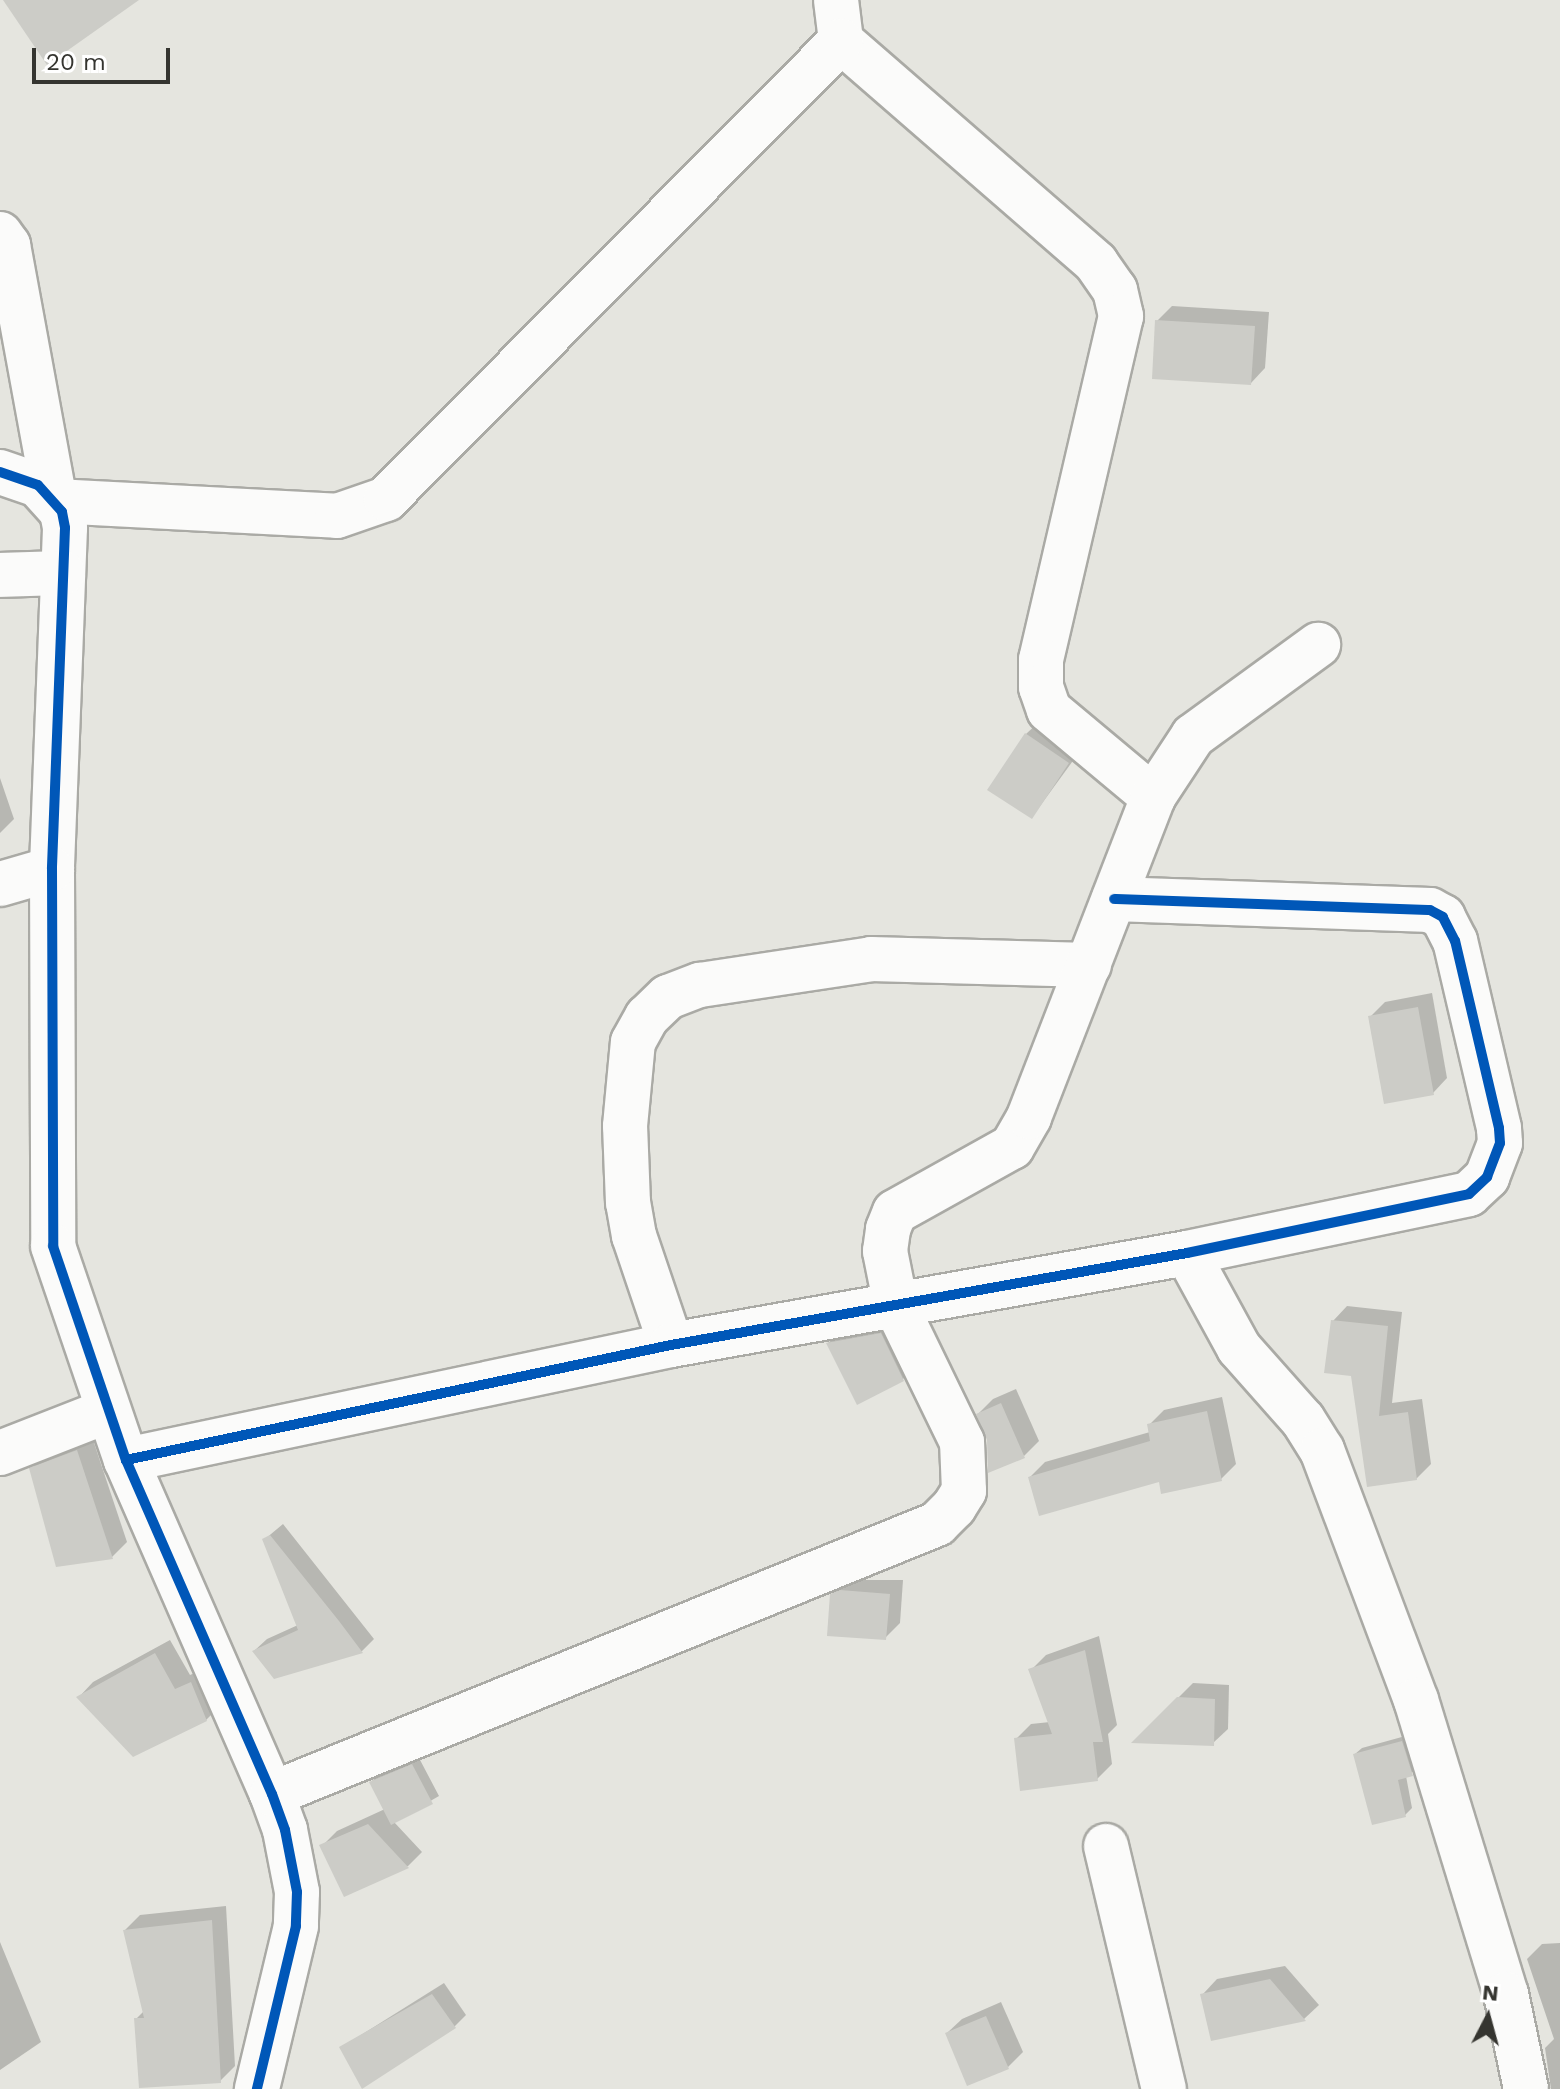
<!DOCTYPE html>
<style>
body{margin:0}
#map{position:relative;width:1560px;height:2089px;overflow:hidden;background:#e5e5df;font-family:"Work Sans",sans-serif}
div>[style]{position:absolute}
.shadow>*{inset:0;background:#0003}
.building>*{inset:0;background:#ccccc7}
.roads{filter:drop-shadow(2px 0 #aaaaa5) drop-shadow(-2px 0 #aaaaa5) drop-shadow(0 2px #aaaaa5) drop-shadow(0 -2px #aaaaa5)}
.minor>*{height:44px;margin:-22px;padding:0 22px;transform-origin:22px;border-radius:22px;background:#fbfbfa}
.cycleway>*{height:10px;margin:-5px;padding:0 5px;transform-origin:5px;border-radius:5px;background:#0057b8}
span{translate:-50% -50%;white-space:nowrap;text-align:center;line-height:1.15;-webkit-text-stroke:7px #fff;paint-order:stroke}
.north{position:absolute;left:1448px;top:1977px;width:80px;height:80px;-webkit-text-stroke:6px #fff;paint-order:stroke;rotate:6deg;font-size:22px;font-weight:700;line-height:32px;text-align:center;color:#353530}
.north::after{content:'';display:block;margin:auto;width:28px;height:36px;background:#353530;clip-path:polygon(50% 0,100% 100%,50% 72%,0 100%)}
.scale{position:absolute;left:32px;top:48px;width:138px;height:36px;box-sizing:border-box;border:4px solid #353530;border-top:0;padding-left:10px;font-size:24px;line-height:28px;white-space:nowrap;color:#353530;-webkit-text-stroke:6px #fff;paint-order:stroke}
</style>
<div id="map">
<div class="shadow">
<div style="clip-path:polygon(1172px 306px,1269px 312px,1265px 368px,1251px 383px,1157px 321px)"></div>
<div style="clip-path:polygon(1041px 720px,1083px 747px,1032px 817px,1026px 734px)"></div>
<div style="clip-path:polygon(0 778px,14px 819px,0 833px)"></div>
<div style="clip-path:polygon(1432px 993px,1447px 1078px,1433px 1093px,1370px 1017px,1385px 1002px)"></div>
<div style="clip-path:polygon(1347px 1306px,1402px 1312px,1392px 1403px,1422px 1399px,1431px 1464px,1416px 1479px,1353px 1374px,1333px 1321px)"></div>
<div style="clip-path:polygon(896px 1319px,918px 1364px,903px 1379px,858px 1402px,828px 1343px,843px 1329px)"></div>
<div style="clip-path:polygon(1016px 1389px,1039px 1441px,1024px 1456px,978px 1414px,993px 1399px)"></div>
<div style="clip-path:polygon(1222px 1397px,1236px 1464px,1221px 1479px,1030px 1477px,1045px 1462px,1150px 1432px,1149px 1425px,1164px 1410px)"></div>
<div style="clip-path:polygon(92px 1437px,127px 1542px,112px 1557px,32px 1469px,46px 1454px)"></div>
<div style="clip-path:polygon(283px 1524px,374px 1639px,362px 1651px,274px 1677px,254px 1651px,267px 1639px,298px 1625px,265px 1539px)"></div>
<div style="clip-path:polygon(847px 1580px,903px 1580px,900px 1623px,885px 1638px,832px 1595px)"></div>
<div style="clip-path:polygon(1099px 1636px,1117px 1725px,1108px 1734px,1112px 1764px,1097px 1779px,1016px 1739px,1031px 1724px,1050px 1722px,1031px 1670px,1046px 1655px)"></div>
<div style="clip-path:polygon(170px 1640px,190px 1675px,206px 1668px,221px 1705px,206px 1720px,79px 1697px,93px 1682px)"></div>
<div style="clip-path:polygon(1193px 1683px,1229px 1685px,1228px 1729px,1213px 1743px,1178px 1698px)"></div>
<div style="clip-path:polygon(1409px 1735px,1419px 1768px,1406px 1776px,1412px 1808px,1405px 1815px,1355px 1754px,1362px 1748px)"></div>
<div style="clip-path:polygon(419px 1758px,439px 1796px,394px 1822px,422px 1852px,408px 1866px,345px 1895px,322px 1846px,337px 1831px,385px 1809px,371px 1782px,378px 1775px)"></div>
<div style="clip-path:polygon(226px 1906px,235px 2066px,220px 2081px,136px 2019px,144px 2011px,125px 1930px,140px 1915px)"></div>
<div style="clip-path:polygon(0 1942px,41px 2042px,0 2070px)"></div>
<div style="clip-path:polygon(1560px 1943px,1560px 2089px,1551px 2089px,1545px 2048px,1554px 2039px,1527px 1959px,1542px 1944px)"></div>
<div style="clip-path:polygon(1285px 1966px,1319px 2005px,1304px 2019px,1212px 2038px,1203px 1994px,1217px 1979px)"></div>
<div style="clip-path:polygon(444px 1983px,466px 2015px,454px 2027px,342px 2047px)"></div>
<div style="clip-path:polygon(1001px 2002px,1023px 2052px,1008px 2067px,947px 2033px,962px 2019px)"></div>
</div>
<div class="building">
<div style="clip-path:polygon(3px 0,139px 0,47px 65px)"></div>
<div style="clip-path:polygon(1155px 320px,1255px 326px,1251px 385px,1152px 379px)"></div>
<div style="clip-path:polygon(1025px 733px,1069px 763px,1032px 819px,987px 790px)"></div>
<div style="clip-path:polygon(1418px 1007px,1434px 1095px,1384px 1104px,1368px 1016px)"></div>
<div style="clip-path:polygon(1331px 1320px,1388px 1326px,1379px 1416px,1408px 1412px,1417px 1480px,1367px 1487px,1351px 1376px,1324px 1373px)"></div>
<div style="clip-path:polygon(881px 1333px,904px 1381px,857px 1405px,826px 1343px)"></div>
<div style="clip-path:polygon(1001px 1403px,1025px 1458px,988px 1473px,987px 1440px,976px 1414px)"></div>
<div style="clip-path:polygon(1207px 1411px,1222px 1481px,1161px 1494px,1159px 1482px,1039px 1516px,1028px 1477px,1150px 1441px,1147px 1424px)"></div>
<div style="clip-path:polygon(77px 1450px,113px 1559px,56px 1567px,29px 1468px)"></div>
<div style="clip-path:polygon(270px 1535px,339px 1621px,363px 1653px,274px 1679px,252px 1651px,298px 1630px,262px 1539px)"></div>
<div style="clip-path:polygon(840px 1590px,890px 1594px,886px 1640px,827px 1636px,830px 1594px)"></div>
<div style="clip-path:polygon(1085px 1650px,1103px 1742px,1093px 1742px,1098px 1781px,1020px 1791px,1014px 1738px,1052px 1734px,1028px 1669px)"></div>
<div style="clip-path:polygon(155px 1653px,175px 1689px,191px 1682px,207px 1721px,133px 1757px,76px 1697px)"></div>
<div style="clip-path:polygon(1177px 1697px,1215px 1699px,1214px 1746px,1131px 1743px)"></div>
<div style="clip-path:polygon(1402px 1741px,1413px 1776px,1398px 1780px,1406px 1817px,1372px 1825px,1353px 1754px)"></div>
<div style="clip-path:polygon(412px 1764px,433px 1804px,391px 1825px,369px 1782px)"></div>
<div style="clip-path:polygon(368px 1824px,409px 1868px,344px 1897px,319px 1845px)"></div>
<div style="clip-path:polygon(212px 1920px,221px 2083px,139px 2088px,134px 2018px,144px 2018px,123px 1930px)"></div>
<div style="clip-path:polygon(1270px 1979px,1306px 2021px,1211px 2041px,1200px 1994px)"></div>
<div style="clip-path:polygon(432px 1994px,456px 2028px,362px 2089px,339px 2047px)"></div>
<div style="clip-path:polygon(986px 2016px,1009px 2069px,967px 2086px,945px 2033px)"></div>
</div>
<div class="roads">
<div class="minor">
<div style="left:836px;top:0;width:41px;rotate:83deg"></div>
<div style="left:841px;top:41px;width:338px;rotate:41deg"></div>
<div style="left:1096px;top:263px;width:33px;rotate:55deg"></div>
<div style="left:1115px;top:290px;width:27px;rotate:77deg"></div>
<div style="left:1121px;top:316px;width:353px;rotate:103.1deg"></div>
<div style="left:1041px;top:660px;width:27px;rotate:90deg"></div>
<div style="left:1041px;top:687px;width:24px;rotate:71deg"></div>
<div style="left:1049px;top:710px;width:136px;rotate:39.9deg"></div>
<div style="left:0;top:234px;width:14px;rotate:54deg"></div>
<div style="left:8px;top:245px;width:260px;rotate:79.6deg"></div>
<div style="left:0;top:472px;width:40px;rotate:18.9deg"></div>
<div style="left:38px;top:485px;width:36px;rotate:48deg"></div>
<div style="left:62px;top:512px;width:16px;rotate:79deg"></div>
<div style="left:65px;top:528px;width:341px;rotate:92.2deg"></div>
<div style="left:52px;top:869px;width:377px;rotate:89.8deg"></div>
<div style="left:53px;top:1246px;width:226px;rotate:71.2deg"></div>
<div style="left:126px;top:1460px;width:365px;rotate:66.4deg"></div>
<div style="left:272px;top:1794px;width:38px;rotate:70deg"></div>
<div style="left:285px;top:1830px;width:63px;rotate:79deg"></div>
<div style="left:297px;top:1892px;width:34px;rotate:92deg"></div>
<div style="left:296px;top:1926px;width:168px;rotate:103.5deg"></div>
<div style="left:55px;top:501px;width:282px;rotate:3deg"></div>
<div style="left:337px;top:516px;width:52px;rotate:-19.1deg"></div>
<div style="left:386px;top:499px;width:646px;rotate:-45.19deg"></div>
<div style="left:0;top:575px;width:63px;rotate:-1.8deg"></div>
<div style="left:0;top:884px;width:54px;rotate:-16.1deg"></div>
<div style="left:1187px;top:1253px;width:108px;rotate:61.3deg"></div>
<div style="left:1239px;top:1348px;width:96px;rotate:48.4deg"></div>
<div style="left:1303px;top:1420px;width:36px;rotate:58deg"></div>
<div style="left:1322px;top:1450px;width:267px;rotate:69.4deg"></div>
<div style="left:1416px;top:1700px;width:307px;rotate:73deg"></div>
<div style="left:1506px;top:1994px;width:97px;rotate:78.1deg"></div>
<div style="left:671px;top:1345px;width:115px;rotate:-108.7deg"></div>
<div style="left:634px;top:1236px;width:34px;rotate:-100deg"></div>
<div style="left:628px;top:1203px;width:77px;rotate:-92.2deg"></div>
<div style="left:625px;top:1126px;width:84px;rotate:-84.6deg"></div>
<div style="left:633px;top:1042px;width:29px;rotate:-61deg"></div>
<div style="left:647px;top:1017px;width:29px;rotate:-44deg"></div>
<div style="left:668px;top:997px;width:34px;rotate:-21deg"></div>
<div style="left:700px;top:985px;width:173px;rotate:-8.6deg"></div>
<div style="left:871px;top:959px;width:218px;rotate:1.6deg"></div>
<div style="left:0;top:1453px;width:116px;rotate:-21.3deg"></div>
<div style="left:126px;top:1460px;width:557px;rotate:-11.92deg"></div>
<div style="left:671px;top:1345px;width:524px;rotate:-10.11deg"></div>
<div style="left:1187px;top:1253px;width:288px;rotate:-11.8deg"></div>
<div style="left:1469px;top:1194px;width:25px;rotate:-43deg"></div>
<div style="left:1487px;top:1177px;width:36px;rotate:-69deg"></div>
<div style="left:1500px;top:1143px;width:15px;rotate:-94deg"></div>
<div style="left:1499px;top:1128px;width:192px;rotate:-103.2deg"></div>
<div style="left:1455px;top:941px;width:27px;rotate:-117deg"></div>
<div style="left:1443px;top:917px;width:15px;rotate:-152deg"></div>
<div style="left:1430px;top:910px;width:316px;rotate:-178deg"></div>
<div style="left:272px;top:1794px;width:718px;rotate:-22.1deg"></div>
<div style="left:937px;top:1524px;width:24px;rotate:-45deg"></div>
<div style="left:954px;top:1507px;width:19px;rotate:-58deg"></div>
<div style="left:964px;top:1491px;width:49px;rotate:-92.3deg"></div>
<div style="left:962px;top:1442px;width:151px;rotate:-115.9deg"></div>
<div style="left:896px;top:1306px;width:56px;rotate:-101.3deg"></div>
<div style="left:885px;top:1251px;width:22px;rotate:-82deg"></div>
<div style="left:888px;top:1229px;width:18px;rotate:-68deg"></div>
<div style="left:895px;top:1212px;width:134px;rotate:-29.1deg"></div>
<div style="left:1012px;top:1147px;width:34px;rotate:-60deg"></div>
<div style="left:1029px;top:1117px;width:343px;rotate:-68.8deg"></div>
<div style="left:1153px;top:797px;width:73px;rotate:-56.7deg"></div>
<div style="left:1193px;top:736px;width:155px;rotate:-36.1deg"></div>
<div style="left:1106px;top:1846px;width:250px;rotate:76.6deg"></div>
</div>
</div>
<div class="cycleway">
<div style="left:0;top:472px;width:40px;rotate:18.9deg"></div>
<div style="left:38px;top:485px;width:36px;rotate:48deg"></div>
<div style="left:62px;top:512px;width:16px;rotate:79deg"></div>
<div style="left:65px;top:528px;width:341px;rotate:92.2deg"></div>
<div style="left:52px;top:869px;width:377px;rotate:89.8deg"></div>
<div style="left:53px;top:1246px;width:226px;rotate:71.2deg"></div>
<div style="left:126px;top:1460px;width:365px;rotate:66.4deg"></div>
<div style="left:272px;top:1794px;width:38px;rotate:70deg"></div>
<div style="left:285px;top:1830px;width:63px;rotate:79deg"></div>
<div style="left:297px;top:1892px;width:34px;rotate:92deg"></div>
<div style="left:296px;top:1926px;width:168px;rotate:103.5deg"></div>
<div style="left:126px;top:1460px;width:557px;rotate:-11.92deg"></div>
<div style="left:671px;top:1345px;width:524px;rotate:-10.11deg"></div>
<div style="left:1187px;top:1253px;width:288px;rotate:-11.8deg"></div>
<div style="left:1469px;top:1194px;width:25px;rotate:-43deg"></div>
<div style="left:1487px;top:1177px;width:36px;rotate:-69deg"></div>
<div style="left:1500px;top:1143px;width:15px;rotate:-94deg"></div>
<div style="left:1499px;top:1128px;width:192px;rotate:-103.2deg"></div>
<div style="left:1455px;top:941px;width:27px;rotate:-117deg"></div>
<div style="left:1443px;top:917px;width:15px;rotate:-152deg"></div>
<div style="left:1430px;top:910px;width:316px;rotate:-178deg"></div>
</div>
<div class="north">N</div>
<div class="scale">20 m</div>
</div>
